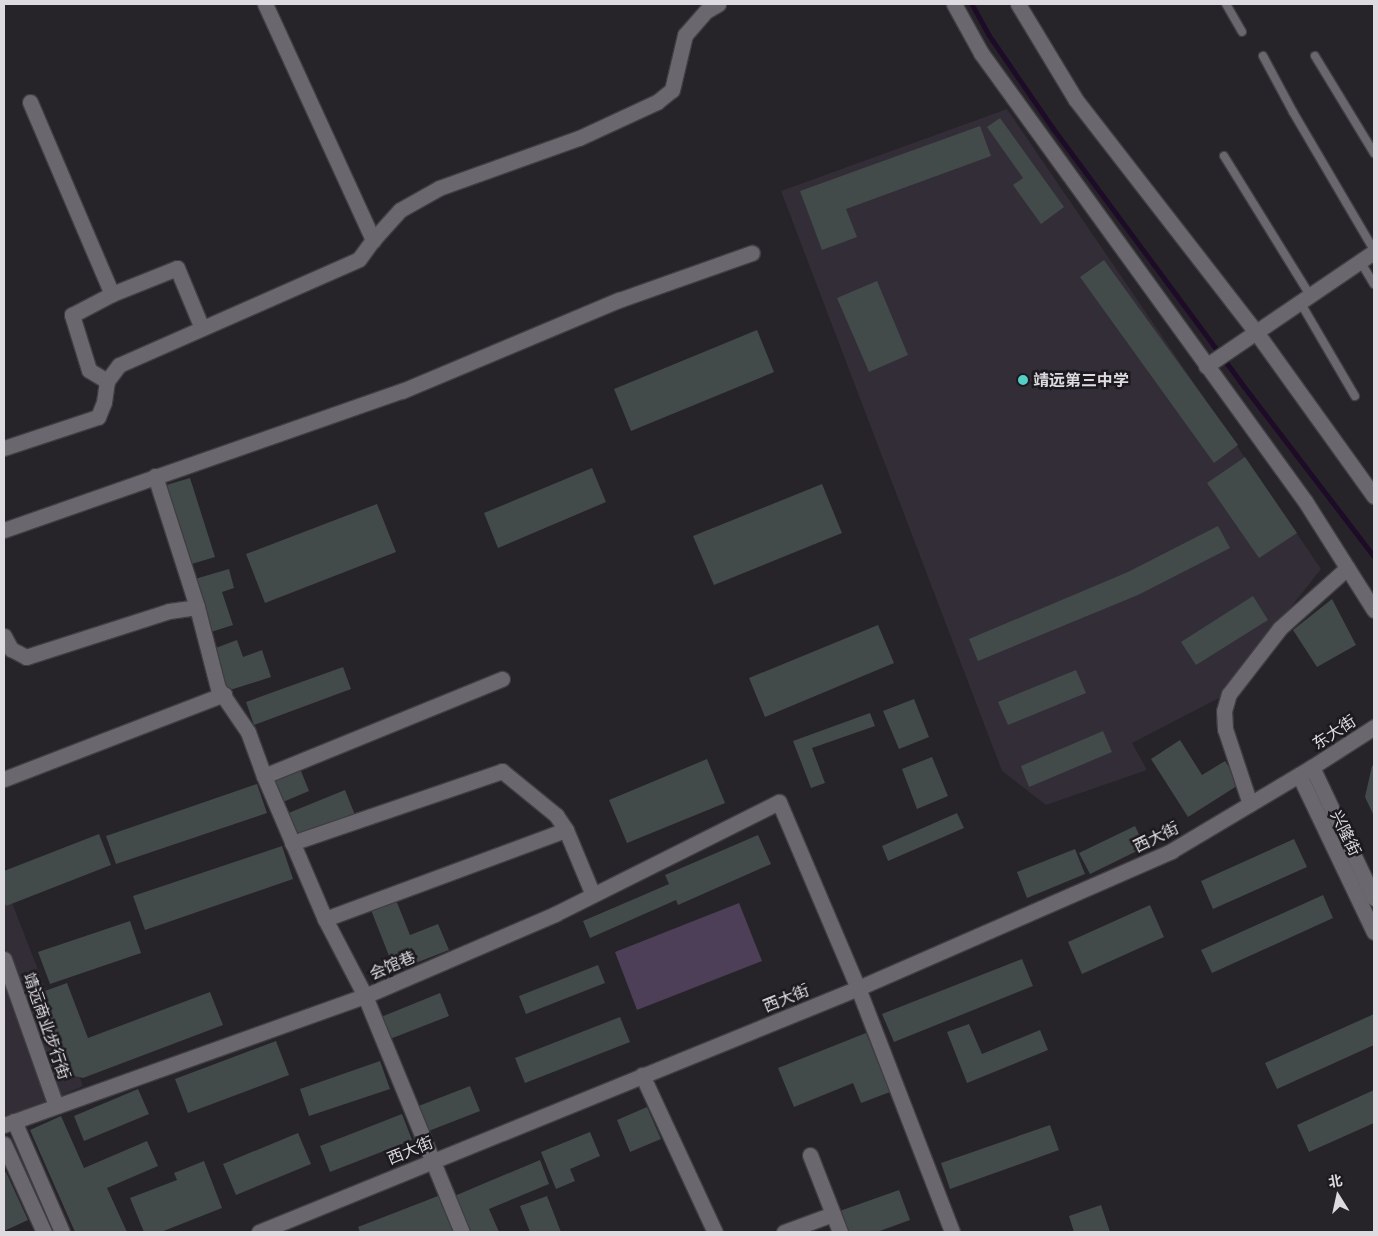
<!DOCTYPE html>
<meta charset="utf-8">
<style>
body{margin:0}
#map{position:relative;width:1378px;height:1236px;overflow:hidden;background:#262329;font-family:"Archivo Narrow","Noto Sans SC",sans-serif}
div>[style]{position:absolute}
.built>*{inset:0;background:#322d37}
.green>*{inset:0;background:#4d3f57}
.stream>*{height:4.5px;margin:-2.25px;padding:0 2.25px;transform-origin:2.25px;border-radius:2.25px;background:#1d0b27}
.building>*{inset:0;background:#424b4a}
.roads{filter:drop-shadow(1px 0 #403e42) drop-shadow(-1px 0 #403e42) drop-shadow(0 1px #403e42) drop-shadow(0 -1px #403e42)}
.lane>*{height:8px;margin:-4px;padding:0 4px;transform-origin:4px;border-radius:4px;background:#6b676e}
.street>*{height:15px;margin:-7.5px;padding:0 7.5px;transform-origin:7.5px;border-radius:7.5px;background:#6b676e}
.secondary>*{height:15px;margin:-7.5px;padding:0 7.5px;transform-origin:7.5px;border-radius:7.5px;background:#6b676e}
.dots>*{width:14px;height:14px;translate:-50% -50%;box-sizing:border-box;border:2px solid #1d1a1f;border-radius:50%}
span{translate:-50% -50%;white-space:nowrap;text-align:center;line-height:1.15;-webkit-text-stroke:5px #1d1a1f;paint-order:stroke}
.poi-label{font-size:16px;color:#dddbdf;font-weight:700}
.left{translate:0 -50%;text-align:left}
.street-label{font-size:16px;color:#dddbdf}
.frame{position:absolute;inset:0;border:5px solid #dddbdf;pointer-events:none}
.north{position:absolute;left:1313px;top:1171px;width:50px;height:50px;-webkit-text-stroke:4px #1d1a1f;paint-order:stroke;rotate:350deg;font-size:14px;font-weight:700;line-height:20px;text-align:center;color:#dddbdf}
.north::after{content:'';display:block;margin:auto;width:18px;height:22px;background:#dddbdf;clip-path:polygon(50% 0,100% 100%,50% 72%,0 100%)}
</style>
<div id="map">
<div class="built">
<div style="clip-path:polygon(1007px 109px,1321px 569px,1219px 698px,1132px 743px,1147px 770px,1046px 805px,1002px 771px,781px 191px)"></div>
<div style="clip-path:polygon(4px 882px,83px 1086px,4px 1121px)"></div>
</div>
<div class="green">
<div style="clip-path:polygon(739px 903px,762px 961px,637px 1010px,615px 952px)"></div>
</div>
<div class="stream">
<div style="left:972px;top:4px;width:35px;rotate:61deg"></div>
<div style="left:989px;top:35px;width:113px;rotate:55.5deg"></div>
<div style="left:1053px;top:128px;width:315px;rotate:53.5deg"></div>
<div style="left:1240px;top:381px;width:220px;rotate:52.6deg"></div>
</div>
<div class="building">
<div style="clip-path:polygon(1000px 118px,1064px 207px,1041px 224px,1013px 185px,1023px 178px,987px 127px)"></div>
<div style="clip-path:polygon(980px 126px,991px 156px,846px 209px,857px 237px,822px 250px,800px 191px)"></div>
<div style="clip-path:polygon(1104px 260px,1238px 445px,1214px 463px,1080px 277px)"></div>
<div style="clip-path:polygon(877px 281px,908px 355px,869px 372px,837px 298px)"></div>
<div style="clip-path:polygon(757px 330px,774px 372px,631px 431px,614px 389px)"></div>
<div style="clip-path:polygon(1245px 457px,1297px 533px,1259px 558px,1207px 483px)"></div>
<div style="clip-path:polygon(592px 468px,606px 502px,498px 548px,484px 513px)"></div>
<div style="clip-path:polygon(190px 478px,215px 557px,188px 565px,163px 486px)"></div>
<div style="clip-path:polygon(822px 484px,842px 533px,714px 585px,693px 536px)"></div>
<div style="clip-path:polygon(377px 504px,396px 552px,265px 603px,246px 554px)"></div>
<div style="clip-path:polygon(1218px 526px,1230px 548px,1138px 595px,978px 661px,969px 639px,1128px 572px)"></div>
<div style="clip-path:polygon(229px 569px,234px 588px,222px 592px,233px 625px,211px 632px,195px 579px)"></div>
<div style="clip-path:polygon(1253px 596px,1268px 620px,1196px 665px,1181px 642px)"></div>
<div style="clip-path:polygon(1332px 599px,1356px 645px,1317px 667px,1293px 630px)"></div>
<div style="clip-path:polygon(878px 625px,894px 663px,765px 717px,749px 678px)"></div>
<div style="clip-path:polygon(237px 640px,243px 657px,262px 650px,271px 677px,227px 691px,213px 649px)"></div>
<div style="clip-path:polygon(343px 667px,351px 689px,254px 725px,246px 702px)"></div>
<div style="clip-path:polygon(1076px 670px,1086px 693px,1008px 725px,998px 702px)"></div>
<div style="clip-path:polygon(914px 699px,929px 737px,899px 749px,883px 711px)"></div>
<div style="clip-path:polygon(870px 713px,875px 726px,812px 748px,825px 783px,811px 788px,793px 741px)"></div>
<div style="clip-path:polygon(1103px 731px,1112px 752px,1029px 787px,1021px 766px)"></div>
<div style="clip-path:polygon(1180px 740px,1202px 775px,1225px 761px,1240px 784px,1188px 817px,1151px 759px)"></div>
<div style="clip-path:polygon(932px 757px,948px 796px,917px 809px,902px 769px)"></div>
<div style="clip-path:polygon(707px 759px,725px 803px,627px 843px,609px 800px)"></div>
<div style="clip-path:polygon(1374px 765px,1374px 816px,1365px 797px,1372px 766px)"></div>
<div style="clip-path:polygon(299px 766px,309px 791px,283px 802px,273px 776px)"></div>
<div style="clip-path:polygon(257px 784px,267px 813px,116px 864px,106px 836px)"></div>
<div style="clip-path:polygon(345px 790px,355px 815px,296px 838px,286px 814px)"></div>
<div style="clip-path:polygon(957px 813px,964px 828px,888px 861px,882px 846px)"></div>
<div style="clip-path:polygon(1135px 826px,1145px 847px,1090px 874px,1079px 853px)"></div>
<div style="clip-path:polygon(99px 834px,111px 865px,6px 906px,4px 901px,4px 871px)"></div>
<div style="clip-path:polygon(758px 835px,771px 864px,678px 905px,676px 900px,590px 938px,583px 921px,669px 884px,665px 875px)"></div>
<div style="clip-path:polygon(1294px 839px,1307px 867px,1213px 909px,1201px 881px)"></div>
<div style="clip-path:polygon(282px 846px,293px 879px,145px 930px,133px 896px)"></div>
<div style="clip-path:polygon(1075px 849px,1085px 874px,1027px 898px,1017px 872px)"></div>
<div style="clip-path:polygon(1323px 895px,1333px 918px,1212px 973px,1201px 950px)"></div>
<div style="clip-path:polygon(396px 900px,410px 935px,438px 924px,449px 950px,395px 971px,371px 910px)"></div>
<div style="clip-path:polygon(1150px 905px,1164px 937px,1082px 974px,1068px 942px)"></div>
<div style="clip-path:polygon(130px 921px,141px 953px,50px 984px,38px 952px)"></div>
<div style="clip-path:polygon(1022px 959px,1033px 986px,894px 1042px,882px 1014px)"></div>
<div style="clip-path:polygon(598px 965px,605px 983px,526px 1014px,519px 996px)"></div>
<div style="clip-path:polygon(67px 983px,88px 1038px,210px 992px,223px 1025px,83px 1078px,71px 1075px,62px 1067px,34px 995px)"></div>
<div style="clip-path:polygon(440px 993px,449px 1016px,390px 1039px,381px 1017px)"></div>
<div style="clip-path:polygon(1374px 1014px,1374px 1045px,1277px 1089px,1265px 1063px)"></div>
<div style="clip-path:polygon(620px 1017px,630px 1042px,525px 1083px,515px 1058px)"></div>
<div style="clip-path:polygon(969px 1024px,982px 1054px,1040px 1030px,1048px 1050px,967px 1083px,947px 1032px)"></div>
<div style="clip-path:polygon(866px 1033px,890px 1092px,861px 1103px,853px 1083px,794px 1107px,778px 1068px)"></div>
<div style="clip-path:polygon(276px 1041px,289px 1075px,188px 1113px,175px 1079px)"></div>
<div style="clip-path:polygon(380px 1061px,390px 1089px,309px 1116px,300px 1089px)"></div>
<div style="clip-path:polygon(470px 1086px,480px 1111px,426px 1132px,416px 1107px)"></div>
<div style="clip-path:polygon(138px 1089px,149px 1114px,84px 1141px,74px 1116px)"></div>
<div style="clip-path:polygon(1374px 1090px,1374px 1123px,1309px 1152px,1297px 1125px)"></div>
<div style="clip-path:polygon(647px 1107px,661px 1139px,630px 1152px,617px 1120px)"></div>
<div style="clip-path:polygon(402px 1114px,412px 1140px,330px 1172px,320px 1146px)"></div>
<div style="clip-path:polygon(61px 1116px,84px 1168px,147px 1141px,158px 1166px,107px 1188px,127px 1232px,75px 1232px,30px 1130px)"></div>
<div style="clip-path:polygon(1050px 1125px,1059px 1150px,950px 1189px,941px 1163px)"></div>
<div style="clip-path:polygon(590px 1132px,600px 1156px,570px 1169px,575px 1181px,556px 1189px,541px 1152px)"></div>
<div style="clip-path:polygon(298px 1133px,311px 1164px,236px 1195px,223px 1164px)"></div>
<div style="clip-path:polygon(540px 1160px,549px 1184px,489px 1209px,499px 1232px,466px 1232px,452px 1197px)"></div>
<div style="clip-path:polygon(204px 1161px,222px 1208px,161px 1232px,144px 1232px,130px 1198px,177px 1180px,174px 1173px)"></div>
<div style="clip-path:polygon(6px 1172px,28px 1220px,4px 1231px,4px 1173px)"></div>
<div style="clip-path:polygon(899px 1190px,910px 1220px,877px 1232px,844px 1232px,837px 1212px)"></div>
<div style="clip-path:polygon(438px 1196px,453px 1232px,360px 1232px,358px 1227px)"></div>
<div style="clip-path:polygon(547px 1196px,561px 1232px,530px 1232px,520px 1206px)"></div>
<div style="clip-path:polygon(1101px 1205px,1110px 1232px,1074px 1232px,1069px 1216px)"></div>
</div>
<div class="roads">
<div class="lane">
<div style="left:1226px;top:4px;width:32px;rotate:60deg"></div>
<div style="left:1263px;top:56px;width:64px;rotate:61.8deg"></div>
<div style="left:1293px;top:112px;width:160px;rotate:59.6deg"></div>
<div style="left:1315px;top:56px;width:114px;rotate:58.7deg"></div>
<div style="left:1224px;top:156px;width:163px;rotate:58.3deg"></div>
<div style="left:1360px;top:261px;width:27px;rotate:59deg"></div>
<div style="left:1300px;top:302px;width:109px;rotate:59.7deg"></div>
</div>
<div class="street">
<div style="left:265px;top:4px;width:260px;rotate:65.4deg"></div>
<div style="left:30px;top:102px;width:209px;rotate:66.9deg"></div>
<div style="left:1206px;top:366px;width:203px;rotate:-34.2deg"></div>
<div style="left:107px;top:381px;width:21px;rotate:-149deg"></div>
<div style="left:89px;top:370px;width:58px;rotate:-107.2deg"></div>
<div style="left:72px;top:315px;width:45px;rotate:-27.7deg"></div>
<div style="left:112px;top:294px;width:70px;rotate:-21.8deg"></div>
<div style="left:177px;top:268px;width:65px;rotate:67.4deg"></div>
<div style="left:4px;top:448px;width:99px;rotate:-18.3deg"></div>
<div style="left:98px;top:417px;width:16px;rotate:-68deg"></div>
<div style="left:104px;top:402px;width:21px;rotate:-82deg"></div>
<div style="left:107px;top:381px;width:20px;rotate:-53deg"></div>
<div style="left:119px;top:365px;width:262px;rotate:-23.8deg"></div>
<div style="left:359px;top:259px;width:24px;rotate:-54deg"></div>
<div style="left:373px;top:240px;width:40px;rotate:-48deg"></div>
<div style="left:400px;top:210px;width:45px;rotate:-29.4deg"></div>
<div style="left:439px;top:188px;width:149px;rotate:-19.7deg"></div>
<div style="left:579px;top:138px;width:86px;rotate:-24.8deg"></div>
<div style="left:657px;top:102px;width:19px;rotate:-39deg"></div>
<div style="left:672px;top:90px;width:57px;rotate:-76.7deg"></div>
<div style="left:685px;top:35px;width:32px;rotate:-49deg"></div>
<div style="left:706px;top:11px;width:14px;rotate:-30deg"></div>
<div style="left:155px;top:476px;width:138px;rotate:72.2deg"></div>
<div style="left:197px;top:607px;width:84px;rotate:75.5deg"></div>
<div style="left:218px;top:688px;width:53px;rotate:55.7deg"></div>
<div style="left:248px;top:732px;width:47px;rotate:70deg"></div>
<div style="left:264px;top:776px;width:155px;rotate:66.9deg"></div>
<div style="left:325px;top:919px;width:87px;rotate:62.5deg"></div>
<div style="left:365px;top:996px;width:255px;rotate:67.7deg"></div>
<div style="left:4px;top:530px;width:422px;rotate:-19.3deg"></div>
<div style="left:402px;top:391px;width:235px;rotate:-22.8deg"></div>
<div style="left:619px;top:300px;width:141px;rotate:-19.5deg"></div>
<div style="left:4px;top:636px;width:15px;rotate:62deg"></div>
<div style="left:11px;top:649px;width:17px;rotate:28deg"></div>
<div style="left:26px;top:657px;width:150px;rotate:-17.8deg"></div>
<div style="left:169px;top:611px;width:28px;rotate:-8deg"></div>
<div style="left:264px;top:776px;width:257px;rotate:-22.2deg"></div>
<div style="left:4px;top:779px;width:236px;rotate:-21.1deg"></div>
<div style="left:1250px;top:804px;width:79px;rotate:-108.4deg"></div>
<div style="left:1225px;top:729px;width:18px;rotate:-93deg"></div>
<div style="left:1224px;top:711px;width:18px;rotate:-74deg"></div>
<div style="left:1229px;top:694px;width:83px;rotate:-52.3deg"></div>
<div style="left:1280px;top:628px;width:90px;rotate:-41.8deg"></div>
<div style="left:292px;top:843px;width:222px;rotate:-18.9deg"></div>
<div style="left:502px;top:771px;width:70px;rotate:39.2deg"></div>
<div style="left:556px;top:815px;width:18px;rotate:56deg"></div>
<div style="left:566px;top:830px;width:70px;rotate:67.4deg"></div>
<div style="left:325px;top:919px;width:257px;rotate:-20.3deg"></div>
<div style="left:4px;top:959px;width:156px;rotate:70.5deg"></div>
<div style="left:642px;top:1075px;width:173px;rotate:65.1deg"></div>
<div style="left:14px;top:1121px;width:121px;rotate:66.6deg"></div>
<div style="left:4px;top:1125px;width:383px;rotate:-19.7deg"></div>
<div style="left:365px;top:996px;width:207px;rotate:-23.3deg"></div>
<div style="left:555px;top:914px;width:250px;rotate:-26.6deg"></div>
<div style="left:779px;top:802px;width:202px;rotate:67deg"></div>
<div style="left:858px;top:988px;width:261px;rotate:68.9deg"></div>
<div style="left:4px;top:1144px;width:97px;rotate:65.6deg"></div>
<div style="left:810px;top:1155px;width:83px;rotate:68.7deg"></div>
<div style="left:784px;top:1232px;width:52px;rotate:-20.2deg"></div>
</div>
<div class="secondary">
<div style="left:954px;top:4px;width:56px;rotate:61.1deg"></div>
<div style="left:981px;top:53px;width:553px;rotate:54.13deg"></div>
<div style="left:1305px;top:501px;width:129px;rotate:57.7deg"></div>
<div style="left:1018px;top:4px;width:112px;rotate:58.9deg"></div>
<div style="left:1076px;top:100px;width:294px;rotate:52.2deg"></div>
<div style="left:1256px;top:332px;width:202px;rotate:54.3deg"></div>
<div style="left:1312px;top:767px;width:145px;rotate:64.7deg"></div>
<div style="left:1299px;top:775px;width:174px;rotate:64.5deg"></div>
<div style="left:259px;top:1232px;width:647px;rotate:-22.16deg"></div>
<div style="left:858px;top:988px;width:342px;rotate:-23.6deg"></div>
<div style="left:1171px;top:851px;width:164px;rotate:-30.8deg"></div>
<div style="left:1312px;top:767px;width:74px;rotate:-32.8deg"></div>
</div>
</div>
<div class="dots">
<div style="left:1023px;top:380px;background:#55cec6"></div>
</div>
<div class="poi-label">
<span class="left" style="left:1033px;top:380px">靖远第三中学</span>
</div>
<div class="street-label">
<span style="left:1334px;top:732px;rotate:-33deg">东大街</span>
<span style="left:1346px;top:833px;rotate:64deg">兴隆街</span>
<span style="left:1156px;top:837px;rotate:-26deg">西大街</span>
<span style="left:392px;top:965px;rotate:-23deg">会馆巷</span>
<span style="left:786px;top:998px;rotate:-22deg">西大街</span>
<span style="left:47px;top:1026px;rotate:71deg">靖远商业步行街</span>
<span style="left:410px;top:1150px;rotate:-22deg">西大街</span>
</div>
<div class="frame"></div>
<div class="north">北</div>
</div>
